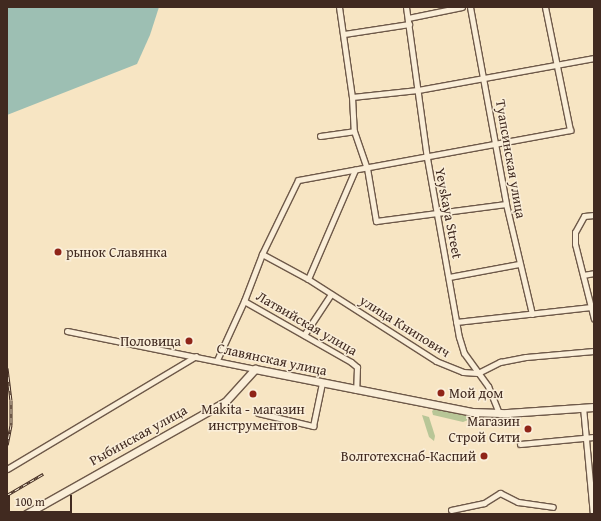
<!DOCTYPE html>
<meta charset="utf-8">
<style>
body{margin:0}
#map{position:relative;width:601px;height:521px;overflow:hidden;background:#f7e5c3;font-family:"Gentium Book Plus",serif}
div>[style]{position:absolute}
.green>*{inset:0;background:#b8c697}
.water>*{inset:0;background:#9dbfb3}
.roads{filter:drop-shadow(1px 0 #6e5949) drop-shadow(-1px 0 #6e5949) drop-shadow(0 1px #6e5949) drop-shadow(0 -1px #6e5949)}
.street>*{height:5px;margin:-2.5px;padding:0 2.5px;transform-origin:2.5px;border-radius:2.5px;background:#faeed8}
.secondary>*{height:7px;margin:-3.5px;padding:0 3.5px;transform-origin:3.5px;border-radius:3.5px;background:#faeed8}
.rail>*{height:3px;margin-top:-1.5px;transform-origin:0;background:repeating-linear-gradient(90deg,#faeed8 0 4.5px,#412a20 0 9px);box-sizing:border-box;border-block:1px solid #412a20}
.dots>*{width:11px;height:11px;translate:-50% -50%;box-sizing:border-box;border:2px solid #faeed8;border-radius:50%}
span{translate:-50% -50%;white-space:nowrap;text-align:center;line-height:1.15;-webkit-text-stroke:3px #faeed8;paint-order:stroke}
.street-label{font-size:14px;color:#412a20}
.poi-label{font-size:14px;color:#412a20}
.left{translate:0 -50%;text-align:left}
.right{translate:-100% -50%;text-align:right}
.frame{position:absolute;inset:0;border:8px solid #412a20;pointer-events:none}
.scale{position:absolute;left:8px;top:495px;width:64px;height:18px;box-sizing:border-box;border:2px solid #412a20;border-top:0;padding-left:5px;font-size:12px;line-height:14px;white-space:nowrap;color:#412a20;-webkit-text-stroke:3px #faeed8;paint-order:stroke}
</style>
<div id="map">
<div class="green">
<div style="clip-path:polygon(435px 409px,467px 416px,468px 420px,463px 422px,433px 415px,432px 411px)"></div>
<div style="clip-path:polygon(422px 415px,429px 417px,435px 436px,434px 441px,429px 437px)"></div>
</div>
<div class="water">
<div style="clip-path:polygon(7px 7px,159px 7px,150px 35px,137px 64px,7px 115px)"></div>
</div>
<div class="roads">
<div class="street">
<div style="left:339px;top:7px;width:91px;rotate:81.8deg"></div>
<div style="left:352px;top:97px;width:34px;rotate:87deg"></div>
<div style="left:354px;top:131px;width:39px;rotate:71deg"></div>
<div style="left:367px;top:168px;width:54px;rotate:80.4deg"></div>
<div style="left:376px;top:221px;width:131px;rotate:-7.5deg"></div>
<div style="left:406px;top:7px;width:152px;rotate:82.1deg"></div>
<div style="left:427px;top:158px;width:182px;rotate:79.9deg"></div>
<div style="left:459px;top:337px;width:17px;rotate:73deg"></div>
<div style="left:464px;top:353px;width:41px;rotate:54deg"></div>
<div style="left:488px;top:386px;width:29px;rotate:68deg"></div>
<div style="left:470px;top:7px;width:200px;rotate:79.6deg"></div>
<div style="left:506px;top:204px;width:113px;rotate:76.7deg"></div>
<div style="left:408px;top:18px;width:55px;rotate:-11.5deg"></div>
<div style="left:344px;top:34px;width:66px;rotate:-8.7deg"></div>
<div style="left:352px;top:97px;width:66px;rotate:-6.1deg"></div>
<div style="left:418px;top:90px;width:179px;rotate:-10.3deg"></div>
<div style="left:320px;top:136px;width:34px;rotate:-8deg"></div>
<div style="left:594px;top:215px;width:10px;rotate:174deg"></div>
<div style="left:584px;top:216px;width:18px;rotate:119deg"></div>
<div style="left:575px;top:232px;width:12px;rotate:90deg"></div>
<div style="left:575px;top:244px;width:77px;rotate:75.8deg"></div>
<div style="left:262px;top:254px;width:52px;rotate:28.5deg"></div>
<div style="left:308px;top:279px;width:152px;rotate:32.6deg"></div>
<div style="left:436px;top:361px;width:29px;rotate:22deg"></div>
<div style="left:463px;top:372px;width:15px;rotate:4deg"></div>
<div style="left:478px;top:373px;width:25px;rotate:-27deg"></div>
<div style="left:500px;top:362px;width:26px;rotate:-11deg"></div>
<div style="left:526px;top:357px;width:68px;rotate:-5deg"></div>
<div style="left:583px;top:275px;width:11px;rotate:-10deg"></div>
<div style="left:449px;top:277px;width:71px;rotate:-10.5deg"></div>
<div style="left:308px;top:279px;width:119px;rotate:-66.7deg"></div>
<div style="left:244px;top:301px;width:123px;rotate:29.7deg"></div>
<div style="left:351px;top:362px;width:8px;rotate:40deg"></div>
<div style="left:357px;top:367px;width:23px;rotate:92deg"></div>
<div style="left:456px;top:322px;width:136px;rotate:-6.3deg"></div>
<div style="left:67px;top:331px;width:192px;rotate:11.4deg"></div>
<div style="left:304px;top:335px;width:49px;rotate:-56.6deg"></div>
<div style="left:217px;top:360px;width:65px;rotate:-65.4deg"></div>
<div style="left:244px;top:301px;width:50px;rotate:-69deg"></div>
<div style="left:262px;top:254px;width:82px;rotate:-64.1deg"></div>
<div style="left:298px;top:180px;width:277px;rotate:-10.4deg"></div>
<div style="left:570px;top:130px;width:126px;rotate:-101.5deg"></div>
<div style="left:583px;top:407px;width:107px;rotate:84.7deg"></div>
<div style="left:258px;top:413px;width:57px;rotate:13.3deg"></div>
<div style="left:313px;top:426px;width:44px;rotate:-78.2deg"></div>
<div style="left:520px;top:444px;width:74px;rotate:-5.4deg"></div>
<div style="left:7px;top:469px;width:220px;rotate:-30.9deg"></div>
<div style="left:451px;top:510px;width:34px;rotate:-12deg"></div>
<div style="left:484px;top:503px;width:19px;rotate:-32deg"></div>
<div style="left:500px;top:493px;width:20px;rotate:27deg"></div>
<div style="left:518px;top:502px;width:35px;rotate:8deg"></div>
</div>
<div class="secondary">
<div style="left:26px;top:514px;width:228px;rotate:-29.4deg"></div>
<div style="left:225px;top:402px;width:45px;rotate:-47.7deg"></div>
<div style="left:255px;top:369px;width:221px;rotate:11.2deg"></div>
<div style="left:472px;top:412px;width:35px;rotate:2deg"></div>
<div style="left:507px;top:413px;width:87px;rotate:-3.9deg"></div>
</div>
</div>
<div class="rail">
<div style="left:7px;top:368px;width:32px;rotate:83deg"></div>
<div style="left:11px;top:400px;width:25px;rotate:90deg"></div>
<div style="left:11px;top:425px;width:20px;rotate:101deg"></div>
<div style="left:7px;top:495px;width:42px;rotate:-30.3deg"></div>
</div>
<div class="dots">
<div style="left:58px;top:252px;background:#8f2418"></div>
<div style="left:189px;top:341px;background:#8f2418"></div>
<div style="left:441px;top:393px;background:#8f2418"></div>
<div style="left:253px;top:394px;background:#8f2418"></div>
<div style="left:528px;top:429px;background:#8f2418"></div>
<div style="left:484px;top:456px;background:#8f2418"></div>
</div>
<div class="street-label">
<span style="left:511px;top:159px;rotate:80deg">Туапсинская улица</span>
<span style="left:449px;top:213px;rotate:79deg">Yeyskaya Street</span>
<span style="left:307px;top:323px;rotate:30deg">Латвийская улица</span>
<span style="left:405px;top:326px;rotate:32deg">улица Книпович</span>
<span style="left:272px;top:359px;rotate:12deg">Славянская улица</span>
<span style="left:138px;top:435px;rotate:-29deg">Рыбинская улица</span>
</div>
<div class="poi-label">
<span class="left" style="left:66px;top:252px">рынок Славянка</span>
<span class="right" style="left:181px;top:341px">Половица</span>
<span class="left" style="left:449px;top:393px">Мой дом</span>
<span style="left:253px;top:417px">Makita - магазин<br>инструментов</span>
<span class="right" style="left:520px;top:429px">Магазин<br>Строй Сити</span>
<span class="right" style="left:476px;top:456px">Волготехснаб-Каспий</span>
</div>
<div class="frame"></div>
<div class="scale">100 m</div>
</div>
